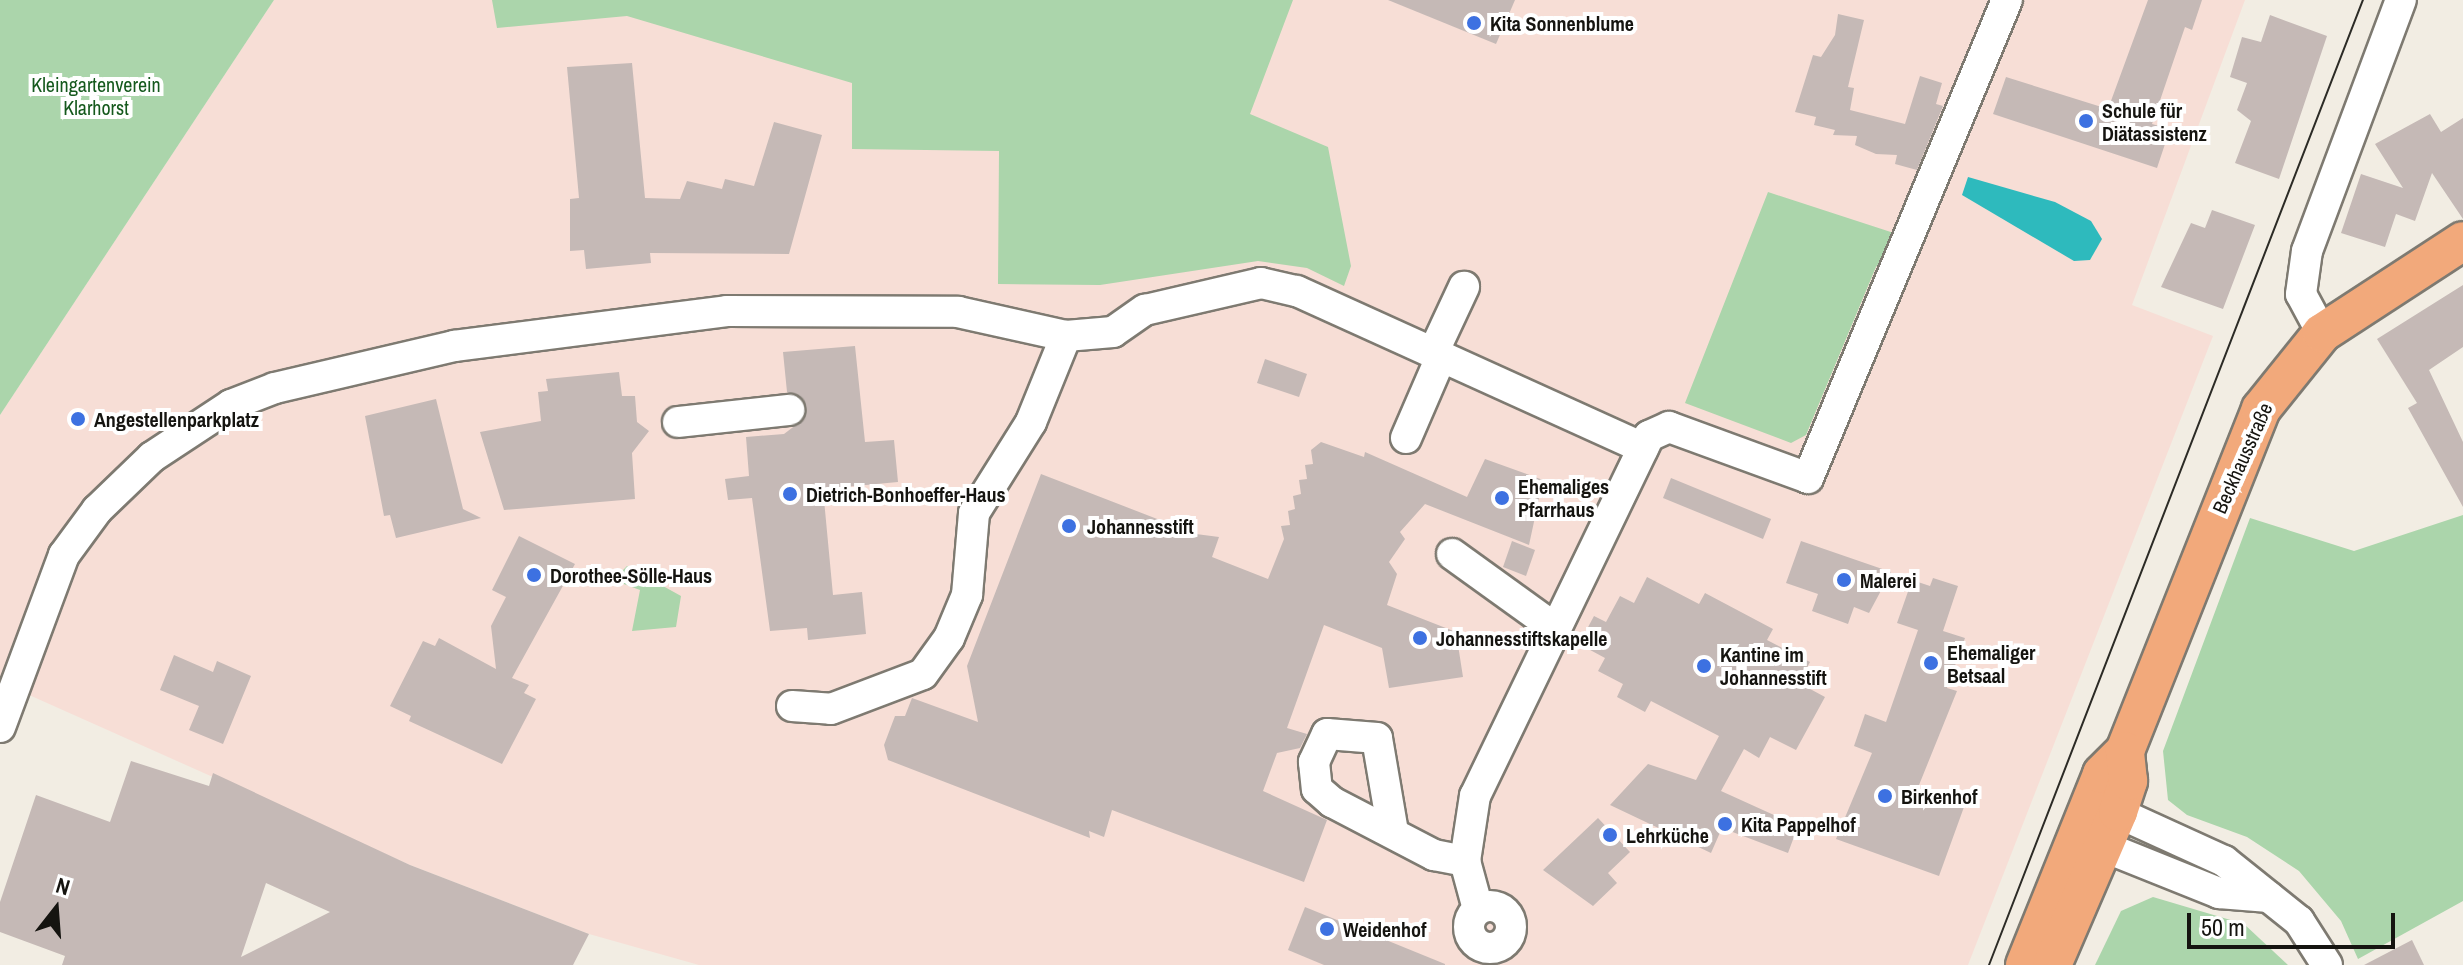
<!DOCTYPE html>
<meta charset="utf-8">
<style>
body{margin:0}
#map{position:relative;width:2463px;height:965px;overflow:hidden;background:#f2ede3;font-family:"Archivo Narrow",sans-serif}
div>[style]{position:absolute}
.medical>*{inset:0;background:#f7ded6}
.green>*{inset:0;background:#abd5ab}
.water>*{inset:0;background:#2ebabd}
.building>*{inset:0;background:#c5b9b6}
.roads{filter:drop-shadow(2px 0 #7e7a71) drop-shadow(-2px 0 #7e7a71) drop-shadow(0 2px #7e7a71) drop-shadow(0 -2px #7e7a71)}
.minor>*{height:30px;margin:-15px;padding:0 15px;transform-origin:15px;border-radius:15px;background:#fff}
.minor>.ring{margin:-15px;padding:0;box-sizing:content-box;background:none;border:30px solid #fff;border-radius:50%}
.major>*{height:38px;margin:-19px;padding:0 19px;transform-origin:19px;border-radius:19px;background:#f2a97b}
.tram>*{height:2px;margin:-1px;padding:0 1px;transform-origin:1px;border-radius:1px;background:#2c2b26}
.dots>*{width:22px;height:22px;translate:-50% -50%;box-sizing:border-box;border:4px solid #fff;border-radius:50%}
span{translate:-50% -50%;white-space:nowrap;text-align:center;line-height:1.15;-webkit-text-stroke:8px #fff;paint-order:stroke}
.poi-label{font-size:20px;color:#151410;font-weight:700}
.left{translate:0 -50%;text-align:left}
.park-label{font-size:20px;color:#15591d}
.street-label{font-size:20px;color:#151410}
.north{position:absolute;left:16px;top:869px;width:80px;height:80px;-webkit-text-stroke:6px #fff;paint-order:stroke;rotate:17deg;font-size:22px;font-weight:700;line-height:32px;text-align:center;color:#151410}
.north::after{content:'';display:block;margin:auto;width:28px;height:36px;background:#151410;clip-path:polygon(50% 0,100% 100%,50% 72%,0 100%)}
.scale{position:absolute;left:2187px;top:913px;width:208px;height:36px;box-sizing:border-box;border:4px solid #151410;border-top:0;padding-left:10px;font-size:24px;line-height:28px;white-space:nowrap;color:#151410;-webkit-text-stroke:6px #fff;paint-order:stroke}
</style>
<div id="map">
<div class="medical">
<div style="clip-path:polygon(274px 0,2245px 0,2132px 305px,2213px 336px,1968px 965px,699px 965px,589px 934px,410px 865px,0 682px,0 415px)"></div>
</div>
<div class="green">
<div style="clip-path:polygon(0 0,274px 0,0 415px)"></div>
<div style="clip-path:polygon(492px 0,1293px 0,1250px 114px,1328px 147px,1351px 266px,1344px 286px,1307px 268px,1258px 261px,1100px 285px,998px 284px,999px 151px,852px 149px,852px 83px,627px 16px,497px 28px)"></div>
<div style="clip-path:polygon(1768px 192px,1900px 235px,1876px 267px,1806px 435px,1791px 443px,1685px 403px)"></div>
<div style="clip-path:polygon(2463px 515px,2463px 901px,2358px 959px,2341px 921px,2299px 871px,2247px 837px,2187px 815px,2168px 800px,2163px 751px,2250px 518px,2354px 551px)"></div>
<div style="clip-path:polygon(627px 566px,681px 596px,676px 627px,632px 631px,640px 590px,613px 580px)"></div>
<div style="clip-path:polygon(2153px 897px,2244px 924px,2288px 965px,2095px 965px,2121px 911px)"></div>
</div>
<div class="water">
<div style="clip-path:polygon(1968px 177px,2055px 202px,2091px 221px,2102px 239px,2090px 260px,2074px 261px,1962px 195px)"></div>
</div>
<div class="building">
<div style="clip-path:polygon(1388px 0,1515px 0,1496px 44px)"></div>
<div style="clip-path:polygon(2148px 0,2202px 0,2192px 30px,2185px 27px,2152px 124px,2170px 129px,2157px 168px,1993px 114px,2006px 77px,2108px 109px)"></div>
<div style="clip-path:polygon(1838px 14px,1864px 20px,1848px 87px,1854px 88px,1850px 110px,1905px 124px,1920px 76px,1942px 83px,1936px 104px,1943px 106px,1917px 170px,1895px 164px,1897px 155px,1876px 154px,1855px 145px,1857px 136px,1833px 135px,1835px 130px,1814px 125px,1816px 117px,1795px 112px,1813px 55px,1821px 57px,1835px 35px)"></div>
<div style="clip-path:polygon(2270px 15px,2327px 36px,2279px 179px,2235px 163px,2251px 121px,2237px 110px,2247px 83px,2230px 77px,2242px 37px,2261px 42px)"></div>
<div style="clip-path:polygon(632px 63px,645px 198px,680px 199px,687px 181px,722px 189px,725px 179px,754px 186px,774px 122px,822px 135px,789px 254px,650px 253px,651px 263px,586px 269px,584px 250px,570px 251px,570px 199px,579px 198px,567px 67px)"></div>
<div style="clip-path:polygon(2430px 114px,2441px 132px,2463px 118px,2463px 219px,2432px 173px,2415px 221px,2396px 214px,2385px 247px,2341px 233px,2361px 174px,2403px 188px,2375px 144px)"></div>
<div style="clip-path:polygon(2212px 210px,2255px 225px,2223px 309px,2161px 287px,2191px 223px,2205px 228px)"></div>
<div style="clip-path:polygon(2463px 285px,2463px 347px,2429px 370px,2463px 442px,2463px 507px,2408px 408px,2417px 403px,2377px 339px)"></div>
<div style="clip-path:polygon(855px 346px,865px 442px,894px 440px,898px 482px,823px 489px,833px 595px,862px 592px,866px 634px,808px 640px,807px 628px,770px 631px,752px 498px,728px 500px,725px 479px,749px 476px,746px 437px,784px 434px,805px 418px,804px 400px,787px 392px,783px 352px)"></div>
<div style="clip-path:polygon(1265px 359px,1307px 374px,1299px 397px,1257px 383px)"></div>
<div style="clip-path:polygon(619px 372px,622px 396px,635px 396px,637px 422px,649px 431px,632px 453px,635px 499px,504px 510px,480px 432px,541px 421px,538px 392px,548px 391px,546px 379px)"></div>
<div style="clip-path:polygon(436px 399px,463px 509px,481px 518px,396px 538px,390px 515px,384px 516px,365px 416px)"></div>
<div style="clip-path:polygon(1321px 442px,1364px 457px,1365px 452px,1467px 497px,1485px 459px,1543px 480px,1529px 545px,1425px 504px,1400px 532px,1405px 539px,1389px 562px,1397px 574px,1387px 605px,1456px 632px,1463px 677px,1389px 688px,1382px 648px,1324px 625px,1287px 728px,1307px 734px,1300px 748px,1277px 753px,1263px 791px,1327px 820px,1304px 882px,1112px 810px,1104px 837px,1089px 831px,1090px 838px,888px 760px,884px 745px,895px 716px,905px 716px,912px 698px,978px 722px,967px 666px,1041px 474px,1196px 534px,1219px 537px,1212px 557px,1268px 579px,1284px 539px,1281px 526px,1290px 525px,1288px 511px,1295px 509px,1293px 496px,1301px 494px,1299px 480px,1307px 479px,1305px 465px,1313px 464px,1311px 450px)"></div>
<div style="clip-path:polygon(1671px 478px,1771px 519px,1763px 539px,1663px 498px)"></div>
<div style="clip-path:polygon(519px 536px,575px 564px,512px 678px,529px 685px,524px 693px,536px 699px,502px 764px,409px 721px,411px 716px,390px 706px,423px 641px,435px 646px,439px 638px,496px 669px,491px 626px,506px 597px,492px 590px)"></div>
<div style="clip-path:polygon(1512px 541px,1535px 550px,1526px 576px,1503px 567px)"></div>
<div style="clip-path:polygon(1801px 541px,1891px 572px,1869px 613px,1854px 607px,1848px 624px,1812px 611px,1818px 594px,1786px 583px)"></div>
<div style="clip-path:polygon(1647px 577px,1699px 604px,1705px 593px,1773px 629px,1767px 640px,1810px 662px,1799px 683px,1825px 697px,1796px 750px,1770px 737px,1759px 758px,1744px 749px,1721px 791px,1798px 826px,1788px 853px,1722px 828px,1711px 853px,1610px 805px,1648px 764px,1696px 780px,1719px 736px,1651px 701px,1645px 712px,1617px 697px,1623px 684px,1598px 671px,1605px 658px,1579px 644px,1594px 616px,1606px 622px,1620px 596px,1634px 603px)"></div>
<div style="clip-path:polygon(1933px 578px,1958px 586px,1943px 631px,1965px 638px,1947px 688px,1957px 691px,1917px 790px,1964px 807px,1939px 876px,1836px 839px,1872px 753px,1854px 746px,1865px 714px,1886px 722px,1918px 630px,1897px 623px,1912px 580px,1930px 586px)"></div>
<div style="clip-path:polygon(174px 655px,213px 672px,217px 661px,251px 676px,223px 744px,189px 730px,199px 706px,160px 690px)"></div>
<div style="clip-path:polygon(evenodd,131px 761px,209px 786px,213px 773px,410px 865px,589px 934px,573px 965px,62px 965px,65px 956px,0 932px,0 902px,36px 795px,110px 822px,131px 761px,266px 883px,330px 912px,241px 957px,266px 883px)"></div>
<div style="clip-path:polygon(1598px 818px,1630px 852px,1608px 873px,1617px 883px,1593px 906px,1543px 870px)"></div>
<div style="clip-path:polygon(1305px 907px,1445px 964px,1445px 965px,1324px 965px,1288px 950px)"></div>
<div style="clip-path:polygon(2412px 940px,2424px 965px,2364px 965px)"></div>
</div>
<div class="roads">
<div class="minor">
<div style="left:2322px;top:333px;width:44px;rotate:-118.3deg"></div>
<div style="left:2301px;top:294px;width:43px;rotate:-82.1deg"></div>
<div style="left:2307px;top:251px;width:268px;rotate:-69.5deg"></div>
<div style="left:1434px;top:351px;width:71px;rotate:-64.9deg"></div>
<div style="left:678px;top:422px;width:112px;rotate:-6.2deg"></div>
<div style="left:1406px;top:438px;width:90px;rotate:-66.6deg"></div>
<div style="left:1452px;top:554px;width:128px;rotate:35.8deg"></div>
<div style="left:792px;top:706px;width:39px;rotate:4deg"></div>
<div style="left:831px;top:709px;width:98px;rotate:-20.8deg"></div>
<div style="left:923px;top:674px;width:44px;rotate:-54.2deg"></div>
<div style="left:949px;top:638px;width:47px;rotate:-67.3deg"></div>
<div style="left:967px;top:595px;width:82px;rotate:-85.1deg"></div>
<div style="left:974px;top:513px;width:107px;rotate:-57.9deg"></div>
<div style="left:1031px;top:422px;width:93px;rotate:-67.9deg"></div>
<div style="left:0;top:727px;width:184px;rotate:-69.6deg"></div>
<div style="left:64px;top:555px;width:56px;rotate:-53.7deg"></div>
<div style="left:97px;top:510px;width:76px;rotate:-43.9deg"></div>
<div style="left:152px;top:457px;width:95px;rotate:-33.4deg"></div>
<div style="left:231px;top:405px;width:47px;rotate:-21.1deg"></div>
<div style="left:275px;top:388px;width:184px;rotate:-13.2deg"></div>
<div style="left:454px;top:346px;width:275px;rotate:-7.3deg"></div>
<div style="left:727px;top:311px;width:231px;rotate:0.2deg"></div>
<div style="left:958px;top:312px;width:111px;rotate:12.5deg"></div>
<div style="left:1066px;top:336px;width:47px;rotate:-4.9deg"></div>
<div style="left:1113px;top:332px;width:39px;rotate:-35deg"></div>
<div style="left:1145px;top:310px;width:119px;rotate:-13.1deg"></div>
<div style="left:1261px;top:283px;width:37px;rotate:13deg"></div>
<div style="left:1297px;top:291px;width:380px;rotate:24.4deg"></div>
<div style="left:2099px;top:804px;width:137px;rotate:24.5deg"></div>
<div style="left:2224px;top:861px;width:96px;rotate:38.7deg"></div>
<div style="left:2299px;top:921px;width:52px;rotate:57.5deg"></div>
<div style="left:1393px;top:832px;width:95px;rotate:-99.7deg"></div>
<div style="left:1377px;top:738px;width:50px;rotate:-175.4deg"></div>
<div style="left:1327px;top:734px;width:31px;rotate:115deg"></div>
<div style="left:1314px;top:762px;width:27px;rotate:84deg"></div>
<div style="left:1317px;top:789px;width:20px;rotate:41deg"></div>
<div style="left:1332px;top:802px;width:115px;rotate:27.5deg"></div>
<div style="left:1434px;top:855px;width:32px;rotate:11deg"></div>
<div style="left:2082px;top:838px;width:148px;rotate:21.9deg"></div>
<div style="left:2219px;top:893px;width:50px;rotate:4.6deg"></div>
<div class="ring" style="left:1469px;top:906px;width:12px;height:12px"></div>
<div style="left:1478px;top:909px;width:50px;rotate:-105.2deg"></div>
<div style="left:1465px;top:861px;width:66px;rotate:-81.3deg"></div>
<div style="left:1475px;top:796px;width:400px;rotate:-64.2deg"></div>
<div style="left:1649px;top:436px;width:22px;rotate:-24deg"></div>
<div style="left:1669px;top:427px;width:148px;rotate:20.1deg"></div>
<div style="left:1808px;top:478px;width:518px;rotate:-67.4deg"></div>
</div>
<div class="major">
<div style="left:2025px;top:965px;width:206px;rotate:-68deg"></div>
<div style="left:2102px;top:774px;width:33px;rotate:-45deg"></div>
<div style="left:2125px;top:751px;width:368px;rotate:-68.3deg"></div>
<div style="left:2261px;top:409px;width:97px;rotate:-51.2deg"></div>
<div style="left:2322px;top:333px;width:168px;rotate:-33.1deg"></div>
<div style="left:2052px;top:965px;width:167px;rotate:-66.7deg"></div>
<div style="left:2118px;top:812px;width:33px;rotate:-72deg"></div>
<div style="left:2128px;top:781px;width:30px;rotate:-96deg"></div>
</div>
</div>
<div class="tram">
<div style="left:1989px;top:965px;width:1035px;rotate:-68.82deg"></div>
</div>
<div class="dots">
<div style="left:1474px;top:23px;background:#3d71e1"></div>
<div style="left:2086px;top:121px;background:#3d71e1"></div>
<div style="left:78px;top:419px;background:#3d71e1"></div>
<div style="left:790px;top:494px;background:#3d71e1"></div>
<div style="left:1502px;top:498px;background:#3d71e1"></div>
<div style="left:1069px;top:526px;background:#3d71e1"></div>
<div style="left:534px;top:575px;background:#3d71e1"></div>
<div style="left:1844px;top:580px;background:#3d71e1"></div>
<div style="left:1420px;top:638px;background:#3d71e1"></div>
<div style="left:1931px;top:663px;background:#3d71e1"></div>
<div style="left:1704px;top:666px;background:#3d71e1"></div>
<div style="left:1885px;top:796px;background:#3d71e1"></div>
<div style="left:1725px;top:824px;background:#3d71e1"></div>
<div style="left:1610px;top:835px;background:#3d71e1"></div>
<div style="left:1327px;top:929px;background:#3d71e1"></div>
</div>
<div class="poi-label">
<span class="left" style="left:1490px;top:23px">Kita Sonnenblume</span>
<span class="left" style="left:2102px;top:122px">Schule für<br>Diätassistenz</span>
<span class="left" style="left:94px;top:419px">Angestellenparkplatz</span>
<span class="left" style="left:1518px;top:498px">Ehemaliges<br>Pfarrhaus</span>
<span class="left" style="left:806px;top:494px">Dietrich-Bonhoeffer-Haus</span>
<span class="left" style="left:1087px;top:526px">Johannesstift</span>
<span class="left" style="left:550px;top:575px">Dorothee-Sölle-Haus</span>
<span class="left" style="left:1860px;top:580px">Malerei</span>
<span class="left" style="left:1436px;top:638px">Johannesstiftskapelle</span>
<span class="left" style="left:1947px;top:664px">Ehemaliger<br>Betsaal</span>
<span class="left" style="left:1720px;top:666px">Kantine im<br>Johannesstift</span>
<span class="left" style="left:1901px;top:796px">Birkenhof</span>
<span class="left" style="left:1741px;top:824px">Kita Pappelhof</span>
<span class="left" style="left:1626px;top:835px">Lehrküche</span>
<span class="left" style="left:1343px;top:929px">Weidenhof</span>
</div>
<div class="park-label">
<span style="left:96px;top:96px">Kleingartenverein<br>Klarhorst</span>
</div>
<div class="street-label">
<span style="left:2242px;top:458px;rotate:-66deg">Beckhausstraße</span>
</div>
<div class="north">N</div>
<div class="scale">50 m</div>
</div>
